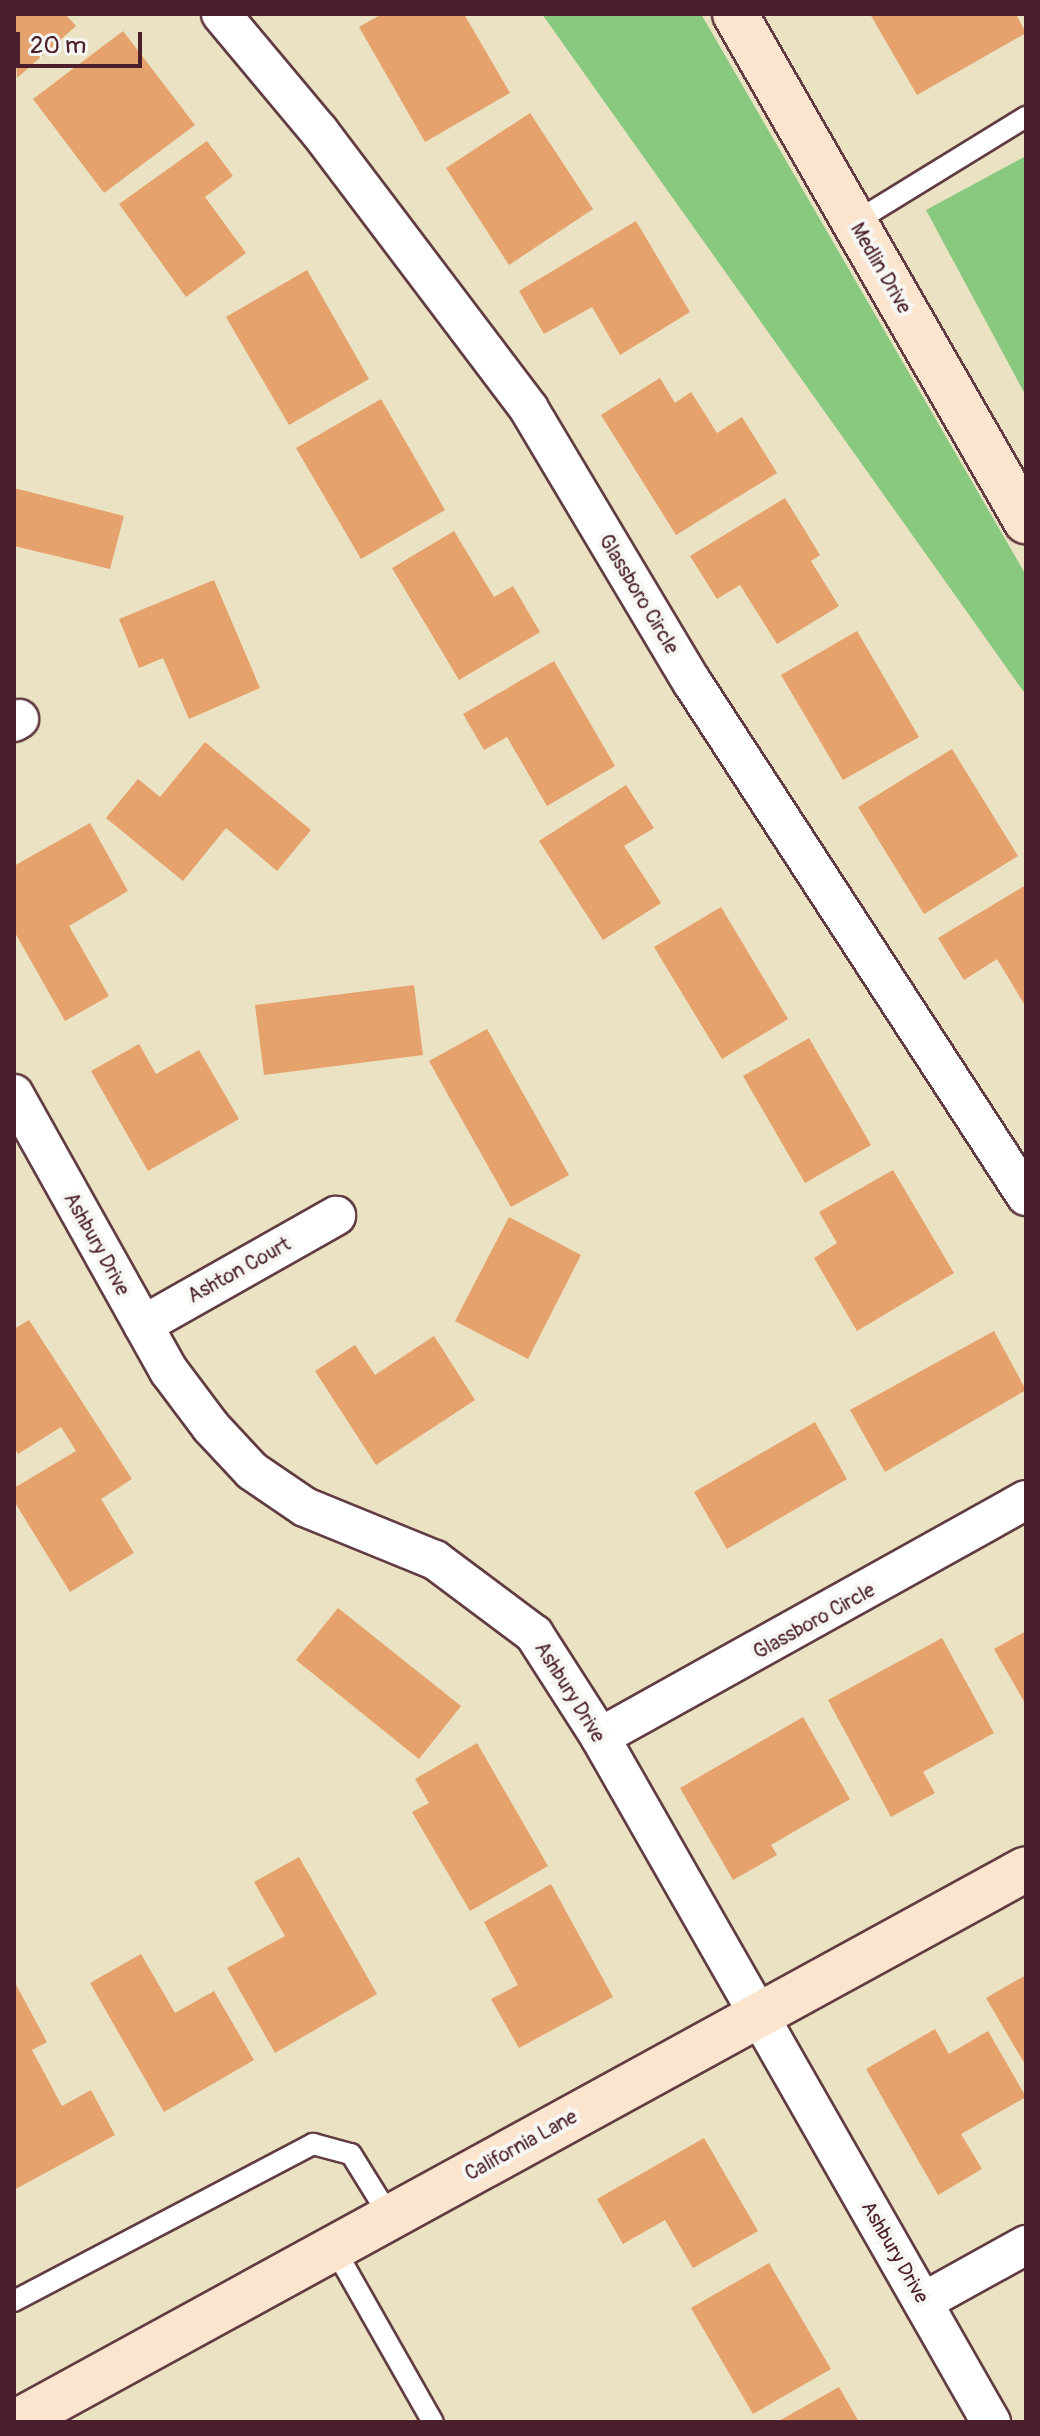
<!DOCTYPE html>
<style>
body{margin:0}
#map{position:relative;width:1040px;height:2436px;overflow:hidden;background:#eae2c2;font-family:Pangolin,sans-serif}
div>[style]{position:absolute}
.green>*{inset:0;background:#88c87f}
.building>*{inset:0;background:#e6a26c}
.roads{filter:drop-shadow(2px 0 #623c42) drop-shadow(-2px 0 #623c42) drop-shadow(0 2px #623c42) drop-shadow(0 -2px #623c42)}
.lane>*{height:20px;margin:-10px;padding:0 10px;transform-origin:10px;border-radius:10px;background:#fff}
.street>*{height:38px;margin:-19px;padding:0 19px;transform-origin:19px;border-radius:19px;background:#fff}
.secondary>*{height:44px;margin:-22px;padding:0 22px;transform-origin:22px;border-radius:22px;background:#fbe5cf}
span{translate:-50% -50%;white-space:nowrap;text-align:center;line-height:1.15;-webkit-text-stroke:8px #f6f6f2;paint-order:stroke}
.street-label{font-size:20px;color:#4a1f2b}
.frame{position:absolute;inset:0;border:16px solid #4a1f2b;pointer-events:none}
.scale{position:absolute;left:16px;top:32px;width:126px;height:36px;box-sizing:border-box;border:4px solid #4a1f2b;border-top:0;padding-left:10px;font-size:24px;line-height:28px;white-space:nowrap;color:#4a1f2b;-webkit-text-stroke:6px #f6f6f2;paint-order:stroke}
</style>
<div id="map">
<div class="green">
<div style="clip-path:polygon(542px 14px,701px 14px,1026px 575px,1026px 695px)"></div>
<div style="clip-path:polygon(1026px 156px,1026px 396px,926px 210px)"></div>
</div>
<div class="building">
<div style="clip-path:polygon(14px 14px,65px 14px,76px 26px,17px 78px)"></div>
<div style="clip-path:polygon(382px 14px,464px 14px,510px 93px,425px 142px,359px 27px)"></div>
<div style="clip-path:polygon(870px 14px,1016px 14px,1026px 33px,917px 95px)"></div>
<div style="clip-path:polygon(123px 31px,195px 125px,104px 193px,33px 99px)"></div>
<div style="clip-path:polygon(530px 113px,593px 209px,509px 265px,446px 168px)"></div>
<div style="clip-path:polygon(207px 141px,233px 176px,205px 197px,246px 253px,186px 297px,119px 204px)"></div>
<div style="clip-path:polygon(636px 221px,690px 312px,620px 355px,592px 307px,544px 334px,519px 291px)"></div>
<div style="clip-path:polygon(307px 270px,369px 379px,289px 425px,226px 317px)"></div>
<div style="clip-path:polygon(660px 378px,675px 403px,691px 392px,717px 433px,742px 417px,777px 473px,676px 535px,601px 415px)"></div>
<div style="clip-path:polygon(381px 399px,445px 510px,361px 559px,296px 448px)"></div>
<div style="clip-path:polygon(14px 488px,124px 516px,110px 569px,14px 546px)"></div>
<div style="clip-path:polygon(785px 498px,820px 555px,811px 561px,839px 606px,777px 644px,740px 585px,717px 599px,690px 556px)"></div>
<div style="clip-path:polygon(454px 531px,494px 597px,513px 586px,540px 632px,459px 680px,392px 568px)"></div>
<div style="clip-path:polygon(214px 580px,260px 688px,189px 719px,163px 658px,139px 668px,119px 619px)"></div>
<div style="clip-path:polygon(857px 631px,919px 737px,843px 780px,781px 675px)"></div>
<div style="clip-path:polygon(554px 661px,615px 766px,547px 806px,507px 737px,484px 750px,463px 714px)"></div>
<div style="clip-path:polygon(205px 742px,311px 830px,277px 871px,226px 828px,183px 881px,106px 818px,138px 779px,160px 797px)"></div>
<div style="clip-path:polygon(952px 749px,1018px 856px,924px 914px,858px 807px)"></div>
<div style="clip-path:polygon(626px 785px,654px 828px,624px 846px,661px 903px,603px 940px,539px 841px)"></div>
<div style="clip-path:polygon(90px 823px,128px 891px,69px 926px,109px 996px,65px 1021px,14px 931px,14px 866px)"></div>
<div style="clip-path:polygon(1026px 885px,1026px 1007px,997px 959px,964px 980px,938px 938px)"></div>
<div style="clip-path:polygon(721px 907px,788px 1019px,722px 1059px,654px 947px)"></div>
<div style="clip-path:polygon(414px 985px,423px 1055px,264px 1075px,255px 1005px)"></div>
<div style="clip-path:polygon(487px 1029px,569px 1175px,511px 1207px,429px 1061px)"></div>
<div style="clip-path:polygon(809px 1038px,871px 1145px,805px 1183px,743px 1076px)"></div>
<div style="clip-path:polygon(139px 1044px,156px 1074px,199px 1050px,239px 1119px,148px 1171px,91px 1071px)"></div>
<div style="clip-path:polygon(893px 1170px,954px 1273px,857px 1331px,814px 1258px,837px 1243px,819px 1212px)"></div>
<div style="clip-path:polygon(509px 1217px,581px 1255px,528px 1359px,455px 1321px)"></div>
<div style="clip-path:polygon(29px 1320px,132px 1479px,101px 1499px,134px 1553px,70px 1592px,14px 1501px,14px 1488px,76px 1451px,61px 1427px,18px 1454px,14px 1447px,14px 1329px)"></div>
<div style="clip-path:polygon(994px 1331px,1026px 1390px,885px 1472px,850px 1410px)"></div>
<div style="clip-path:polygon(434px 1336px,475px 1400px,376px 1465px,315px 1371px,355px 1345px,375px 1375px)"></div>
<div style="clip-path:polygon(815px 1422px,847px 1479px,727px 1549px,694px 1492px)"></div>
<div style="clip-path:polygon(338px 1608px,461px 1706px,419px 1759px,296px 1660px)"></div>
<div style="clip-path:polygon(1026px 1631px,1026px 1705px,994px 1649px)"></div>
<div style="clip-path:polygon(942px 1638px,994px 1733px,923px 1772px,935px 1793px,891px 1817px,828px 1700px)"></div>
<div style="clip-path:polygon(803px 1717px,850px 1799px,771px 1845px,777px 1855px,733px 1880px,680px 1788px)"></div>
<div style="clip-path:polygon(477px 1743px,548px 1866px,470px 1911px,412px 1812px,429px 1803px,415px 1779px)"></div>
<div style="clip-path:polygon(299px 1857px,377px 1994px,275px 2053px,227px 1968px,285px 1936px,254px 1882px)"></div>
<div style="clip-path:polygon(551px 1884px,613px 1997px,519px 2048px,491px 1999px,518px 1985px,484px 1922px)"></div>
<div style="clip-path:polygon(141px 1954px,175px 2013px,214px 1991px,254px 2060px,164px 2112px,90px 1983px)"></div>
<div style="clip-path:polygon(1026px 1975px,1026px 2066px,986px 1998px)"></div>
<div style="clip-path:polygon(14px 1981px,47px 2042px,32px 2050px,62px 2106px,91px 2090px,115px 2135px,14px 2190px)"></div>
<div style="clip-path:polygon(935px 2029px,949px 2054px,988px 2031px,1026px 2097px,961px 2134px,982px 2169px,938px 2195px,866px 2069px)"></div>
<div style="clip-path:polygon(704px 2138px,758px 2231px,693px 2268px,665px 2220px,623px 2244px,597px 2199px)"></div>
<div style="clip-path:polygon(769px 2263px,831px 2369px,753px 2414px,691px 2308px)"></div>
<div style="clip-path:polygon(839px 2387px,859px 2422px,777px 2422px)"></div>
</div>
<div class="roads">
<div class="lane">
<div style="left:855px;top:222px;width:201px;rotate:-31.6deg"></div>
<div style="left:334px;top:2248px;width:200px;rotate:60.4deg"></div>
<div style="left:14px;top:2301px;width:338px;rotate:-27.7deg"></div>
<div style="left:313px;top:2144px;width:39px;rotate:15deg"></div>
<div style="left:351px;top:2154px;width:74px;rotate:58.2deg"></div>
</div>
<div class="street">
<div style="left:221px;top:14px;width:153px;rotate:50.1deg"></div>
<div style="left:319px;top:131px;width:348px;rotate:52.9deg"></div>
<div style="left:529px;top:409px;width:318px;rotate:59.2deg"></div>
<div style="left:692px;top:682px;width:613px;rotate:56.98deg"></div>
<div style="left:14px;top:722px;width:6px;rotate:-31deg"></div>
<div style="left:14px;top:1094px;width:317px;rotate:60.8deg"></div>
<div style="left:169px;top:1371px;width:70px;rotate:53.1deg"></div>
<div style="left:211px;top:1427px;width:60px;rotate:47deg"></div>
<div style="left:252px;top:1471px;width:64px;rotate:34.2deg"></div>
<div style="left:305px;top:1507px;width:140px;rotate:22.2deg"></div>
<div style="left:435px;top:1560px;width:124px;rotate:36.8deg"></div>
<div style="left:534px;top:1634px;width:122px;rotate:57.3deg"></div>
<div style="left:600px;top:1737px;width:789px;rotate:60.28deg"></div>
<div style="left:143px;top:1325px;width:222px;rotate:-29.5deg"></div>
<div style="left:600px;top:1737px;width:487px;rotate:-29.1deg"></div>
<div style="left:923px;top:2302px;width:118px;rotate:-29deg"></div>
</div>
<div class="secondary">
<div style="left:735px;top:14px;width:585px;rotate:60.15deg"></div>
<div style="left:16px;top:2422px;width:1151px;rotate:-28.7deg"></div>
</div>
</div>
<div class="street-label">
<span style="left:881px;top:268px;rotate:60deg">Medlin Drive</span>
<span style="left:639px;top:594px;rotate:59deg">Glassboro Circle</span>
<span style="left:97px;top:1244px;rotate:61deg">Ashbury Drive</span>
<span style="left:239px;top:1270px;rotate:-29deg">Ashton Court</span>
<span style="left:814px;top:1621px;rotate:-29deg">Glassboro Circle</span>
<span style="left:570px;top:1692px;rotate:58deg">Ashbury Drive</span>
<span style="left:521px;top:2145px;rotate:-29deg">California Lane</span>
<span style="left:895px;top:2252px;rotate:60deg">Ashbury Drive</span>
</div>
<div class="frame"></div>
<div class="scale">20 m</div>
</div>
